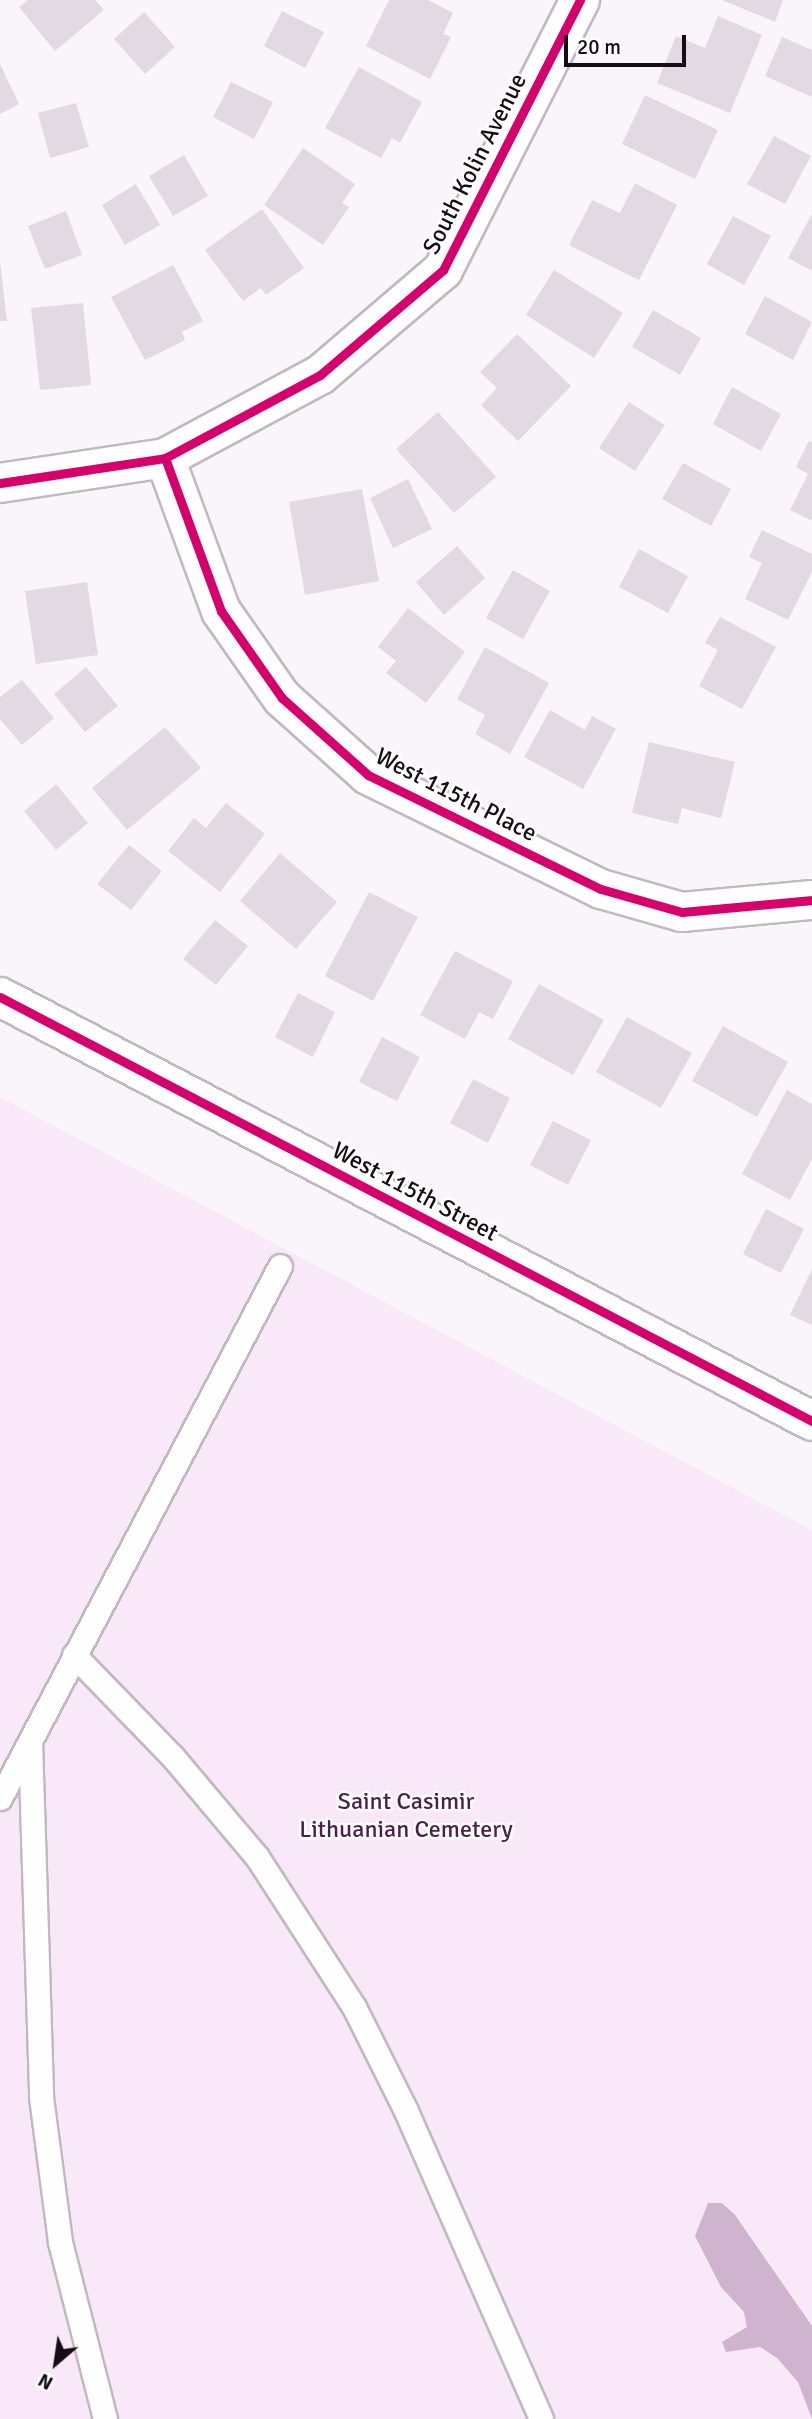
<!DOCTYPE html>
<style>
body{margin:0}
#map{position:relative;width:812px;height:2419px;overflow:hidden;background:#faf5fa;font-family:Signika,sans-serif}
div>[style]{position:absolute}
.green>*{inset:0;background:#f9e8f8}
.water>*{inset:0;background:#ceb4ce}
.building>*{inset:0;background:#e2d9e2}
.roads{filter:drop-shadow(2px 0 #c0b9c0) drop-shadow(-2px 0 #c0b9c0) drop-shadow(0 2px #c0b9c0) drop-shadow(0 -2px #c0b9c0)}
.lane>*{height:23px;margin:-11.5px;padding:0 11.5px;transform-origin:11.5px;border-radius:11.5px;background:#fefefe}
.street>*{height:38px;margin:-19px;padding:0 19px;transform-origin:19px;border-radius:19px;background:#fefefe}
.secondary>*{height:38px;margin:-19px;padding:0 19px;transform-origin:19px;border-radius:19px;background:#fefefe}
.cycleway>*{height:9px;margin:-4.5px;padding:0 4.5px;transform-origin:4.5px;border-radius:4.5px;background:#d6006c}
span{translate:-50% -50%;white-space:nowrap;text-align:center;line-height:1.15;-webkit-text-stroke:5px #fff;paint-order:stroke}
.street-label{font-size:24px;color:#140d14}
.park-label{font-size:24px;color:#4a1f4c}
.north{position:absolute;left:21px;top:2328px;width:70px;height:70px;-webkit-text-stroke:5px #fff;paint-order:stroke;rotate:209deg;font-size:19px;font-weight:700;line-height:28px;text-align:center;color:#140d14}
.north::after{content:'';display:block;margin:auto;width:24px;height:32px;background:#140d14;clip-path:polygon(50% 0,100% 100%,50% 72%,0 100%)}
.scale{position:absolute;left:564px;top:35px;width:122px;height:32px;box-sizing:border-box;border:4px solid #140d14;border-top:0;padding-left:9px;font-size:21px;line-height:24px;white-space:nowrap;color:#140d14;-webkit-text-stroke:5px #fff;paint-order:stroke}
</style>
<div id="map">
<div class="green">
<div style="clip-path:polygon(0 1097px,812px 1530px,812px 2419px,0 2419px)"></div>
</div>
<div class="water">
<div style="clip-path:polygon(708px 2203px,722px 2203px,735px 2215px,812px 2326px,812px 2419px,798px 2382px,777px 2358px,760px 2347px,726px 2352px,722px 2342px,747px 2327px,744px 2312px,721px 2287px,695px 2236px)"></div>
</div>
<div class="building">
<div style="clip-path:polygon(28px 0,95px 0,104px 10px,55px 51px,19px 7px)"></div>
<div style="clip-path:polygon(389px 0,428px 0,453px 13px,443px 34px,451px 37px,430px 79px,366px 46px)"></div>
<div style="clip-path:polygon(722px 0,783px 0,775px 22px)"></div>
<div style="clip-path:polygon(282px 11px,324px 32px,305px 68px,264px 46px)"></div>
<div style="clip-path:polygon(144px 12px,175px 47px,145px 74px,114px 39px)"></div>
<div style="clip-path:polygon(718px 16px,762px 35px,730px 113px,657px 83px,676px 36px,705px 48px)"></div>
<div style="clip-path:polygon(782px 37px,812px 50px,812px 97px,765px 76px)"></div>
<div style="clip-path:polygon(0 64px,19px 104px,0 114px)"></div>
<div style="clip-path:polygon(359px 67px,422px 102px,400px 143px,392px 138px,381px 158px,325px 128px)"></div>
<div style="clip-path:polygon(231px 82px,273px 102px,254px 139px,213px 117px)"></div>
<div style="clip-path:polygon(645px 95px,718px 130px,695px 179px,622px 144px)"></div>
<div style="clip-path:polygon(76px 103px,89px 147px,50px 158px,38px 113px)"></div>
<div style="clip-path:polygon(774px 136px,811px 156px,785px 204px,747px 184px)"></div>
<div style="clip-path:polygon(303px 148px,355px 184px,342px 203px,349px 207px,323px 245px,264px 205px)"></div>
<div style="clip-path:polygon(184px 155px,208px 196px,173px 216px,149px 176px)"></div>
<div style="clip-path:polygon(635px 183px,677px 205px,639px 280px,569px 245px,592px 200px,620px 213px)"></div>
<div style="clip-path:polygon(136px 184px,160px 225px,125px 245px,102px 205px)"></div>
<div style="clip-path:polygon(262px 209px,304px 268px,266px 295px,261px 288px,243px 301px,205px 250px)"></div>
<div style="clip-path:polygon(66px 211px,82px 255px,45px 269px,28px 226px)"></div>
<div style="clip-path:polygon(812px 214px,812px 271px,788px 258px)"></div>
<div style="clip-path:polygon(733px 216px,771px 236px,744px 285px,707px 264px)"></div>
<div style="clip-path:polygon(0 262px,7px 321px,0 321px)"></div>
<div style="clip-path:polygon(173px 265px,203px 321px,182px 332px,185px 340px,145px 360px,111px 297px)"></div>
<div style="clip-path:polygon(554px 270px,623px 313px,594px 358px,526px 315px)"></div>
<div style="clip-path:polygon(765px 296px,812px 322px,793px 360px,745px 334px)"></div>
<div style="clip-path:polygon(83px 303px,91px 385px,40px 390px,31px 308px)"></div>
<div style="clip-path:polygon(653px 310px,701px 338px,680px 375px,632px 347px)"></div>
<div style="clip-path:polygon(517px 334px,571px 386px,518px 441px,481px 405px,497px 388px,480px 372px)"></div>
<div style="clip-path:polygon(732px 387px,781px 414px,761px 451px,713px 424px)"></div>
<div style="clip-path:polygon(629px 402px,665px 425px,635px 471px,599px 448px)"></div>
<div style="clip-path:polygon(438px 412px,496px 477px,454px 513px,396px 449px)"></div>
<div style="clip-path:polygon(809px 441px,812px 442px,812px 521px,790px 510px,808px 474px,796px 467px)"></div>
<div style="clip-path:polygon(683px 463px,731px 489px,711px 526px,662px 499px)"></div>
<div style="clip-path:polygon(408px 479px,432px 529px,393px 548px,370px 498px)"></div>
<div style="clip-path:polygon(362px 489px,379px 581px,305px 595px,289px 502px)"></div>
<div style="clip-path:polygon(762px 530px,812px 554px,812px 572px,788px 620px,745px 599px,762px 563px,749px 557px)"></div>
<div style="clip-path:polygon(457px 546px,485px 578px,444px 615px,416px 582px)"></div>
<div style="clip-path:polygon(639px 549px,688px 576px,668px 613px,619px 587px)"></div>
<div style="clip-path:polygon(513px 570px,550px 591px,523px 639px,486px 618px)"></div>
<div style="clip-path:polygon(87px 582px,98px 655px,36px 664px,25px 591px)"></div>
<div style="clip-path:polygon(408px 608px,465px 652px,426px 703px,386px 673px,396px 661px,378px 647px)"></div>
<div style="clip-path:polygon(720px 617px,776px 647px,742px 709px,699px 686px,718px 650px,705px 643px)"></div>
<div style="clip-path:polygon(485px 647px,549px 683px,510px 754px,475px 734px,485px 715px,457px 699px)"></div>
<div style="clip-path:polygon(86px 667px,118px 706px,85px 732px,54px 694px)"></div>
<div style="clip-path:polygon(22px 680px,54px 718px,22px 745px,0 719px,0 697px)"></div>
<div style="clip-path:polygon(550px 710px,585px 730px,592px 716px,616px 729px,583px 789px,524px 757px)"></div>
<div style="clip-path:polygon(165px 727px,201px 768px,127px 830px,92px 788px)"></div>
<div style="clip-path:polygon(649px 742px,735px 762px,721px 818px,682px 808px,678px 824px,632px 813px)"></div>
<div style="clip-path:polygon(56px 784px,88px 823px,56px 850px,24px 811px)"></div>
<div style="clip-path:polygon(226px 803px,265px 834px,220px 892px,168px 851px,194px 818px,206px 828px)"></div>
<div style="clip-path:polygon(129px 845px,162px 871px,131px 910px,97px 884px)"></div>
<div style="clip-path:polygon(280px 853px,337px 902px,296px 949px,240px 901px)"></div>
<div style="clip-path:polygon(369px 892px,418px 917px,373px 1001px,325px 976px)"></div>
<div style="clip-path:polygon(215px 920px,248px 946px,216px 985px,183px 959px)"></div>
<div style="clip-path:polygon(455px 951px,513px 981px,493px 1019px,479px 1012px,465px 1039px,420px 1015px)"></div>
<div style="clip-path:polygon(539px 984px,604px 1020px,573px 1075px,508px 1039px)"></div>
<div style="clip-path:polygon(298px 993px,335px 1012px,313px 1057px,275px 1037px)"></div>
<div style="clip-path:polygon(627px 1017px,692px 1053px,661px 1108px,596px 1072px)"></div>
<div style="clip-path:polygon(723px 1026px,788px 1062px,757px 1117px,692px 1081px)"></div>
<div style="clip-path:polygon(382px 1037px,420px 1057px,397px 1101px,359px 1082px)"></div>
<div style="clip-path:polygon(473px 1079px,510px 1098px,488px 1143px,450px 1123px)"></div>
<div style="clip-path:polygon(787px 1090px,812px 1104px,812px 1159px,790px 1200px,742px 1174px)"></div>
<div style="clip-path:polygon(553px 1121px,591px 1140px,568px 1185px,530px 1165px)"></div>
<div style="clip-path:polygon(766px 1209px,804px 1229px,781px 1273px,743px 1254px)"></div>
<div style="clip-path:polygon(812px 1269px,812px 1325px,790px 1315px)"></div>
</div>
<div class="roads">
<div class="lane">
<div style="left:74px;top:1655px;width:141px;rotate:45.9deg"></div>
<div style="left:172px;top:1756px;width:132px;rotate:49.9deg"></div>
<div style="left:257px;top:1857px;width:179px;rotate:57.1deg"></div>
<div style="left:354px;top:2007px;width:116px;rotate:63.4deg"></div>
<div style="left:406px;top:2111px;width:336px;rotate:66.3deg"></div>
<div style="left:30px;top:1741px;width:356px;rotate:88.2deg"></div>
<div style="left:41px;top:2097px;width:146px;rotate:82.5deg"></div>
<div style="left:60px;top:2242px;width:183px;rotate:75.7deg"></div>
<div style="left:0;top:1798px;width:601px;rotate:-62.24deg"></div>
</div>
<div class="street">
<div style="left:165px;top:458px;width:163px;rotate:69.9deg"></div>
<div style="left:221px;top:611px;width:106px;rotate:55deg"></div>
<div style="left:282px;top:698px;width:115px;rotate:41.8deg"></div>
<div style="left:368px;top:775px;width:259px;rotate:26.1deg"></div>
<div style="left:601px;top:889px;width:84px;rotate:15.9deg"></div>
<div style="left:682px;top:912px;width:131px;rotate:-5.3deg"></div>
<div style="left:0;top:483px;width:167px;rotate:-8.6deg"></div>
<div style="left:165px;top:458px;width:176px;rotate:-28.2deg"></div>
<div style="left:320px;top:375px;width:162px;rotate:-40.5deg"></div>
<div style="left:443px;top:270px;width:303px;rotate:-63.1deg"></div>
</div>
<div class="secondary">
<div style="left:0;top:997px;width:916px;rotate:27.57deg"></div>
</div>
</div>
<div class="cycleway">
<div style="left:165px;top:458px;width:163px;rotate:69.9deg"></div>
<div style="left:221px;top:611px;width:106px;rotate:55deg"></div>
<div style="left:282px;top:698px;width:115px;rotate:41.8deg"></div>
<div style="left:368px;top:775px;width:259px;rotate:26.1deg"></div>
<div style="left:601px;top:889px;width:84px;rotate:15.9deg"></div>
<div style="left:682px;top:912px;width:131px;rotate:-5.3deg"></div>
<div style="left:0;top:483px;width:167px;rotate:-8.6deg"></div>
<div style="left:165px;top:458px;width:176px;rotate:-28.2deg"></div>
<div style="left:320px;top:375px;width:162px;rotate:-40.5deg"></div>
<div style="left:443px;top:270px;width:303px;rotate:-63.1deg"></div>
<div style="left:0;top:997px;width:916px;rotate:27.57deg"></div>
</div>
<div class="street-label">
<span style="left:475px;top:164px;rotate:-63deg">South Kolin Avenue</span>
<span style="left:456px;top:795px;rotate:27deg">West 115th Place</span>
<span style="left:415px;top:1192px;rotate:28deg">West 115th Street</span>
</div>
<div class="park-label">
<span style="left:406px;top:1816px">Saint Casimir<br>Lithuanian Cemetery</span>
</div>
<div class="north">N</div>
<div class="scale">20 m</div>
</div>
